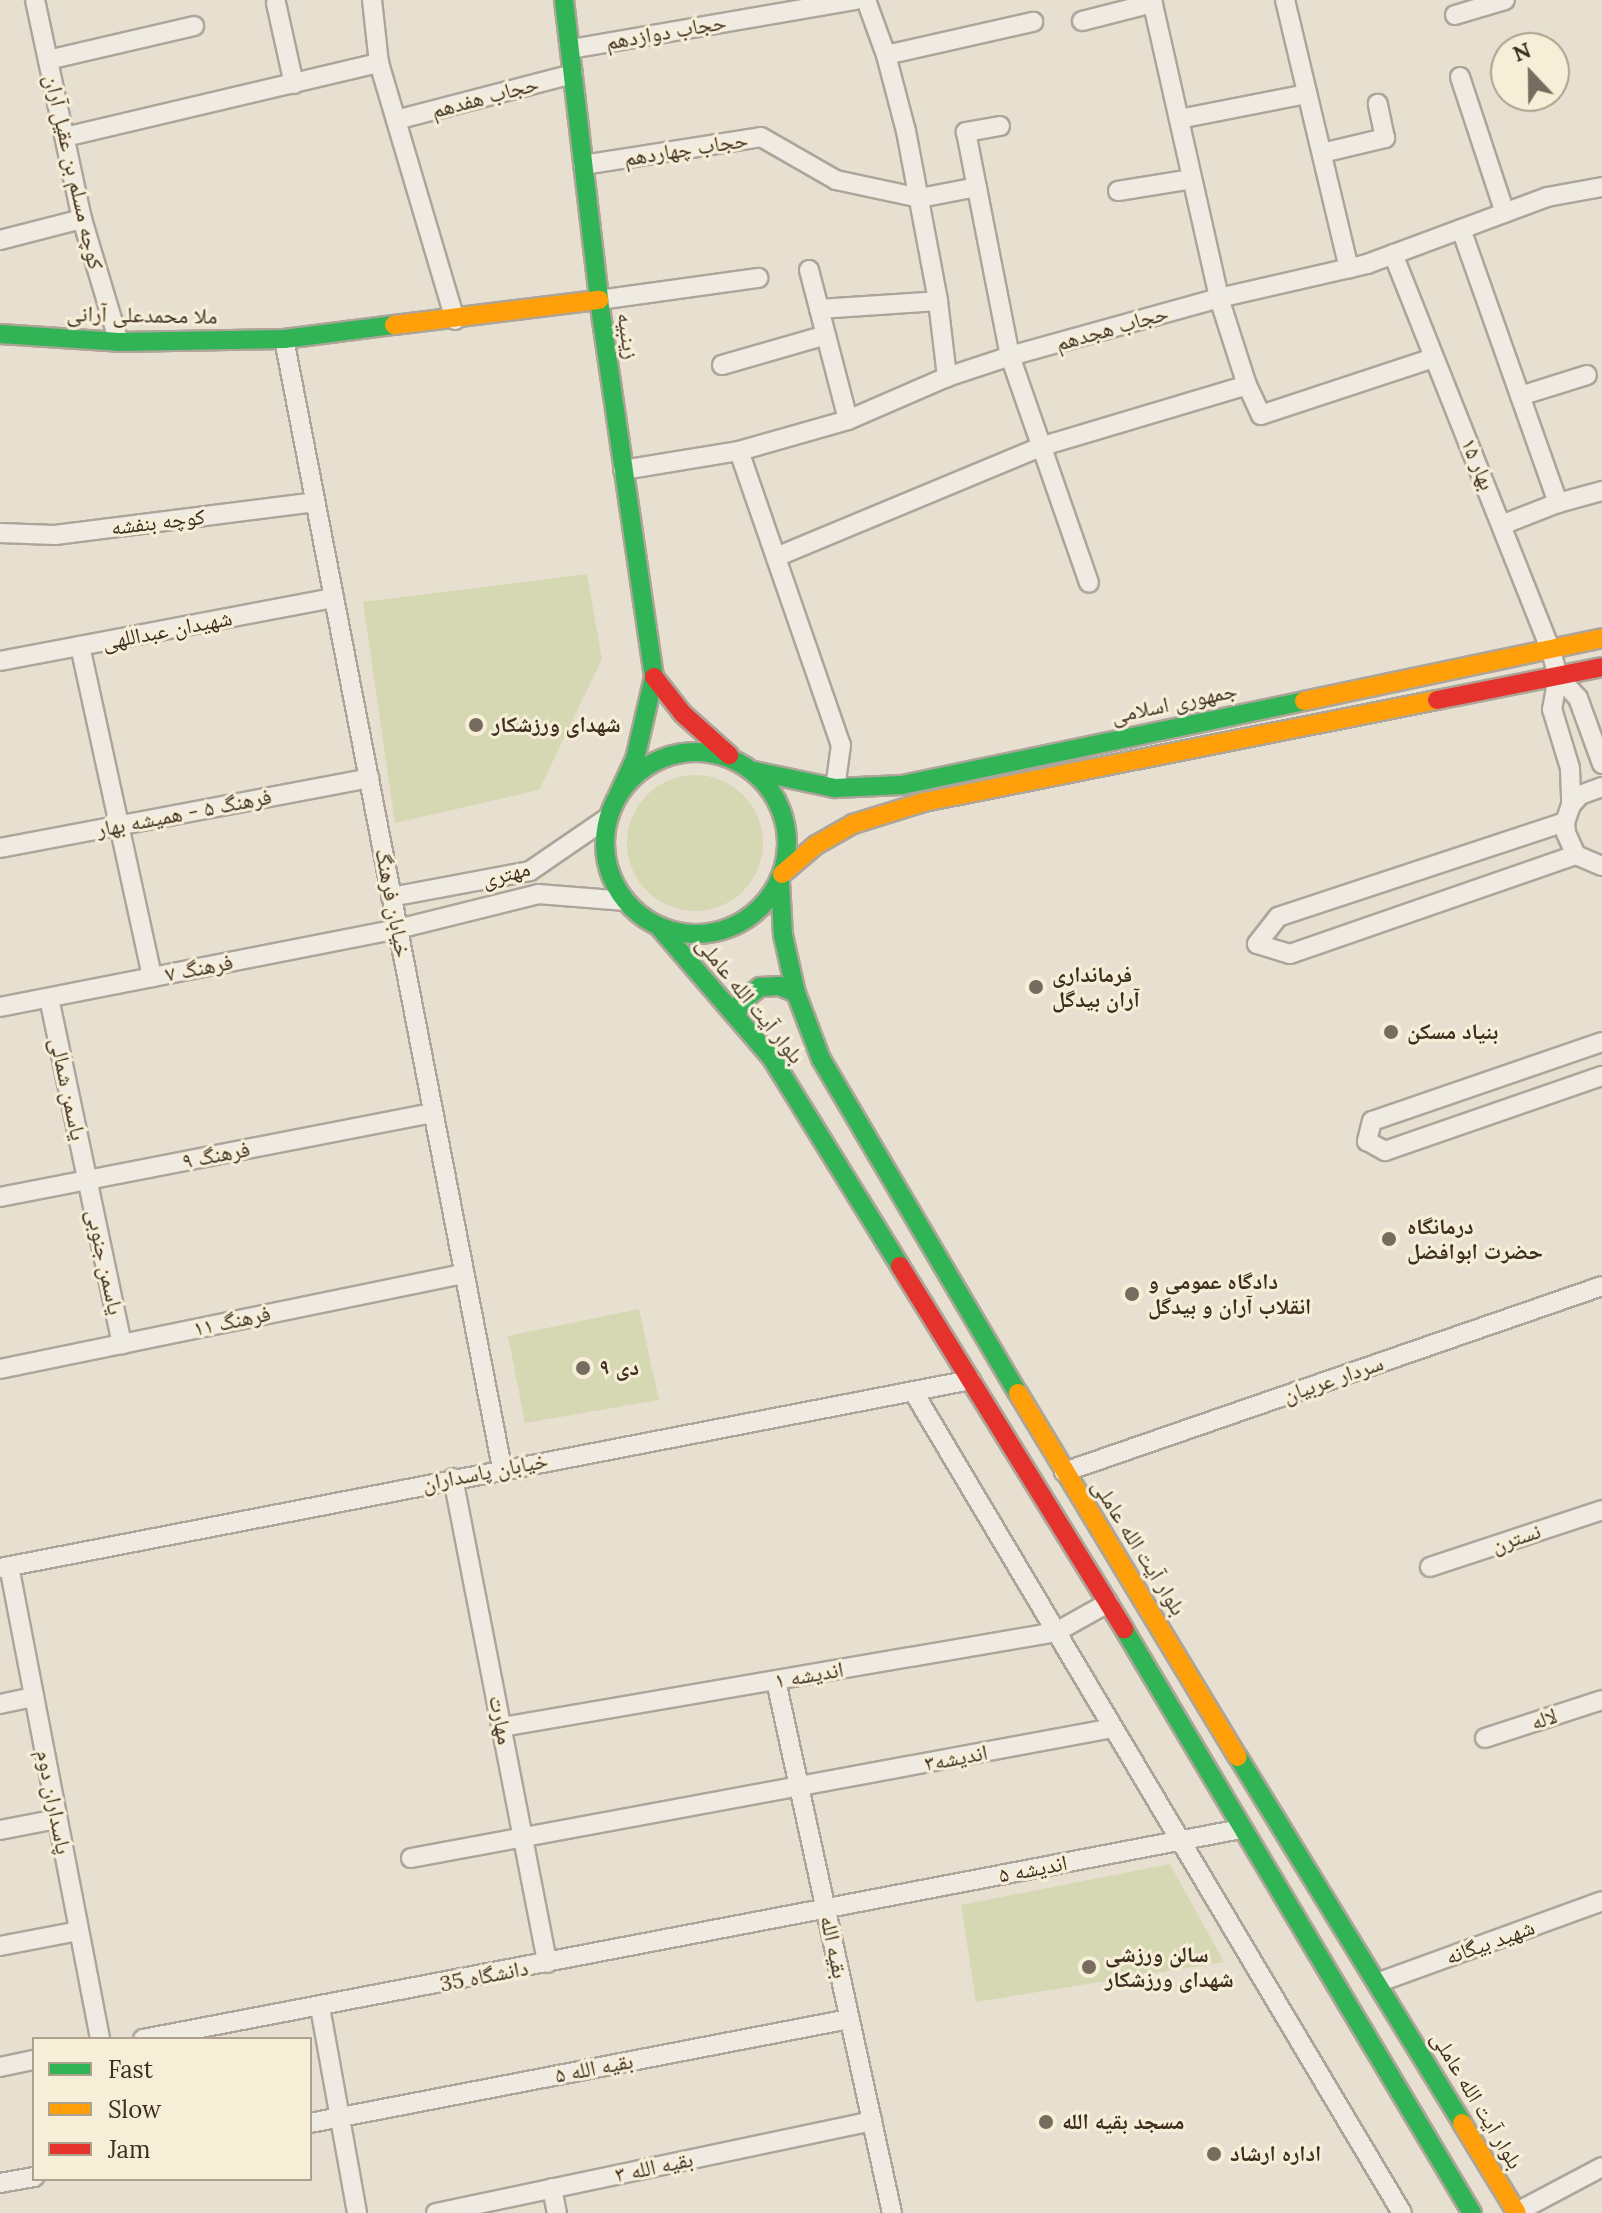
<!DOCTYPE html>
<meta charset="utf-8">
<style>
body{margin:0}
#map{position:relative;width:1602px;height:2213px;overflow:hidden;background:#e7e0d1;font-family:Lora,"Noto Naskh Arabic",serif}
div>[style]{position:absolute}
.green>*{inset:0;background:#d6d7b3}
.round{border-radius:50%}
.roads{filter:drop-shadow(2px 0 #ada599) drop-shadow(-2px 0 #ada599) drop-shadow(0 2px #ada599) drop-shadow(0 -2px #ada599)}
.street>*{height:18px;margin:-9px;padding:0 9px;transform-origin:9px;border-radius:9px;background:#efebe3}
.fast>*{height:18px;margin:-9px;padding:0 9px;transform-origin:9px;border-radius:9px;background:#30b455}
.fast>.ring{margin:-9px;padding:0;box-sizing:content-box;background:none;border:18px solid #30b455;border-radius:50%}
.slow>*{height:18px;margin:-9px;padding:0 9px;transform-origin:9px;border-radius:9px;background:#ff9f0a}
.jam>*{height:18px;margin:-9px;padding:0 9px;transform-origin:9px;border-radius:9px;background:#e5322d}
.dots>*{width:22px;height:22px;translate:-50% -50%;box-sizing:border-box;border:4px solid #f7eed8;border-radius:50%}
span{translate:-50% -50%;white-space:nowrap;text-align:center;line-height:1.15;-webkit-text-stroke:6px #f7eed8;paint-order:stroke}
.street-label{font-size:22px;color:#3d2e20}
.poi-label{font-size:22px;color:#3d2e20;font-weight:700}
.left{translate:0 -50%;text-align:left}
.legend{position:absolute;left:32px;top:2037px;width:280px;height:144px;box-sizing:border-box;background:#f7eed8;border:2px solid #ada18e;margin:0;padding:10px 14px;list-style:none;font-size:24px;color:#3d2e20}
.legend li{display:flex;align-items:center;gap:16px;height:40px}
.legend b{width:40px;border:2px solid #ada18e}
.north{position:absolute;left:1490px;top:32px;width:80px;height:80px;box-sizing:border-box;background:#f7eed8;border:2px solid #ada18e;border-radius:50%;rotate:338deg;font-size:22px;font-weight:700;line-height:32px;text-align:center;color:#3d2e20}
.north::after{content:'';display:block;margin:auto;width:28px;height:36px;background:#786c5e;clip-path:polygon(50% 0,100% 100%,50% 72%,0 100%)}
</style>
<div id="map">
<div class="green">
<div style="clip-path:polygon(587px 574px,602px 659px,539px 790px,395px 823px,363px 602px)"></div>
<div class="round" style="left:627px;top:775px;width:136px;height:136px"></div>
<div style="clip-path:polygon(639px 1309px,659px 1400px,525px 1423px,508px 1336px)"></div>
<div style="clip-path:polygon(1170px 1864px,1224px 1962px,976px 2002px,961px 1905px)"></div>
</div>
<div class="roads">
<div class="street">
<div style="left:35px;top:0;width:224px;rotate:77.9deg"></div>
<div style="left:82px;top:219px;width:128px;rotate:73.3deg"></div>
<div style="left:372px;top:0;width:63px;rotate:83.7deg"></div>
<div style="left:379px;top:63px;width:268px;rotate:73.5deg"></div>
<div style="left:866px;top:0;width:59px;rotate:70deg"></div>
<div style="left:886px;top:55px;width:79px;rotate:75.3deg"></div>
<div style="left:906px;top:131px;width:173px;rotate:79.3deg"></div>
<div style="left:938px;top:301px;width:77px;rotate:83.2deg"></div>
<div style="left:1152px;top:0;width:305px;rotate:77.3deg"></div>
<div style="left:1219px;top:298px;width:91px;rotate:72.2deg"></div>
<div style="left:1285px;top:0;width:276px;rotate:76.6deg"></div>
<div style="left:276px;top:3px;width:83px;rotate:77.5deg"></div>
<div style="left:1455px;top:15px;width:52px;rotate:-16.7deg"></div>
<div style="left:1082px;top:21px;width:73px;rotate:-14.2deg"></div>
<div style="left:571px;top:49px;width:289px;rotate:-9.8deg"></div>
<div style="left:886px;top:55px;width:151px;rotate:-12.7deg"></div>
<div style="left:48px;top:60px;width:150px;rotate:-13.1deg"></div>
<div style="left:1460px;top:77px;width:143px;rotate:71.7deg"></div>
<div style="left:1179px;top:119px;width:130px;rotate:-11.1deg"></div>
<div style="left:396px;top:120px;width:183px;rotate:-14.6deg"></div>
<div style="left:1000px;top:126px;width:35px;rotate:170deg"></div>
<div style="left:966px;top:132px;width:228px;rotate:78.9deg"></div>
<div style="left:1010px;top:356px;width:240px;rotate:70.8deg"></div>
<div style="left:65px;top:137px;width:323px;rotate:-13.3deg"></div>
<div style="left:1322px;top:153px;width:65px;rotate:-13.4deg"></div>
<div style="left:1385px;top:138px;width:35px;rotate:-102deg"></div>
<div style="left:583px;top:165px;width:180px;rotate:-8.9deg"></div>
<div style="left:761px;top:137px;width:86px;rotate:29.8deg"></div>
<div style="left:836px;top:180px;width:86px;rotate:12.1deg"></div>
<div style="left:920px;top:198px;width:58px;rotate:-10.9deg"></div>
<div style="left:1118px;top:191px;width:75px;rotate:-9.2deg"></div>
<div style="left:1461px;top:229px;width:291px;rotate:70.5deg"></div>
<div style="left:0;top:240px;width:85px;rotate:-14.4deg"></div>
<div style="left:1393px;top:254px;width:424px;rotate:68.3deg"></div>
<div style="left:1550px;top:648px;width:29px;rotate:74deg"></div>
<div style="left:1558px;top:676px;width:34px;rotate:100deg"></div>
<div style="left:1552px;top:709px;width:62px;rotate:73deg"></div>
<div style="left:1570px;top:768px;width:37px;rotate:88deg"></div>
<div style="left:809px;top:270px;width:155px;rotate:75.4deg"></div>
<div style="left:599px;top:300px;width:161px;rotate:-7.9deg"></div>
<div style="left:819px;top:309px;width:119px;rotate:-3.8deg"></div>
<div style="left:284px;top:339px;width:1150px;rotate:79.07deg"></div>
<div style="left:722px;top:365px;width:108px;rotate:-16.1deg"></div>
<div style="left:1520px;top:396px;width:70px;rotate:-17.4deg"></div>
<div style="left:739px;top:451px;width:311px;rotate:70.9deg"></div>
<div style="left:841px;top:745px;width:43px;rotate:97.9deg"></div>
<div style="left:623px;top:470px;width:118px;rotate:-9.3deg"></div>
<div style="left:739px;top:451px;width:113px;rotate:-15.9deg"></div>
<div style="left:848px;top:420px;width:108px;rotate:-23.5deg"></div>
<div style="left:947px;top:377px;width:66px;rotate:-18.4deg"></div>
<div style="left:1010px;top:356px;width:217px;rotate:-15.5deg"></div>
<div style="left:1219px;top:298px;width:152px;rotate:-12.9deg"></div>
<div style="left:1367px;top:264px;width:192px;rotate:-20.4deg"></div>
<div style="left:1547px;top:197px;width:56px;rotate:-10.3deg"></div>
<div style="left:1504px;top:524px;width:58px;rotate:-21.3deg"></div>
<div style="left:1558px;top:503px;width:46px;rotate:-15.3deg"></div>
<div style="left:0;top:533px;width:55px;rotate:2.1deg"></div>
<div style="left:55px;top:535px;width:262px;rotate:-7.2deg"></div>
<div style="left:776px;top:557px;width:289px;rotate:-22.6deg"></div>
<div style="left:1043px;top:446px;width:213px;rotate:-16.6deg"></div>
<div style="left:1247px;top:385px;width:33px;rotate:65deg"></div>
<div style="left:1261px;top:415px;width:181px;rotate:-18.3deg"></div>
<div style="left:80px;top:646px;width:339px;rotate:77.7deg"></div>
<div style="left:0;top:661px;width:340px;rotate:-10.7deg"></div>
<div style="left:1558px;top:676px;width:30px;rotate:48deg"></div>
<div style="left:1578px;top:698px;width:70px;rotate:70deg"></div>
<div style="left:1602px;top:787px;width:23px;rotate:160deg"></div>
<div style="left:1580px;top:795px;width:13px;rotate:132deg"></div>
<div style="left:1571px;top:805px;width:18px;rotate:109deg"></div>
<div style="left:1565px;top:822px;width:11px;rotate:85deg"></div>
<div style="left:1566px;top:833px;width:24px;rotate:66deg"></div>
<div style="left:1576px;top:855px;width:28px;rotate:23deg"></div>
<div style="left:1565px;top:822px;width:302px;rotate:161.7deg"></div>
<div style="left:1278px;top:917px;width:34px;rotate:128deg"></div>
<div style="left:1257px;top:944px;width:34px;rotate:17deg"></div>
<div style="left:1290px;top:954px;width:303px;rotate:-19.1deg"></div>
<div style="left:0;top:848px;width:376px;rotate:-10.7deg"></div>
<div style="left:391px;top:897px;width:141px;rotate:-10.6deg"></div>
<div style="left:530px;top:871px;width:93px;rotate:-34.5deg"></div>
<div style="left:49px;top:998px;width:354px;rotate:78.1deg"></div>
<div style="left:0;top:1007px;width:406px;rotate:-11.1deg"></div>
<div style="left:398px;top:929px;width:144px;rotate:-14deg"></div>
<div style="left:538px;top:894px;width:88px;rotate:4.5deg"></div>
<div style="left:1602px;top:1042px;width:243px;rotate:161deg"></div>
<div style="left:1372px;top:1121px;width:21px;rotate:104deg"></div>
<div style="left:1367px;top:1141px;width:21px;rotate:29deg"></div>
<div style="left:1385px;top:1151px;width:230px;rotate:-19.1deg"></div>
<div style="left:0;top:1197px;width:441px;rotate:-11deg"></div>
<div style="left:0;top:1369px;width:474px;rotate:-11.6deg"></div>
<div style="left:913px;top:1391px;width:956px;rotate:59.25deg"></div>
<div style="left:1064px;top:1472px;width:569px;rotate:-19.07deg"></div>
<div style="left:453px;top:1478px;width:494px;rotate:79deg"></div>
<div style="left:9px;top:1566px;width:482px;rotate:79.1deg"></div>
<div style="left:1430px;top:1567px;width:181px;rotate:-18.3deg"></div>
<div style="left:0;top:1568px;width:989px;rotate:-10.96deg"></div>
<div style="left:776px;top:1681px;width:544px;rotate:77.7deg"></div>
<div style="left:0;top:1704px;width:35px;rotate:-12deg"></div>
<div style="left:502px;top:1727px;width:562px;rotate:-9.73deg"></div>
<div style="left:1056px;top:1632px;width:60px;rotate:-29.1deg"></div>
<div style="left:1485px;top:1738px;width:123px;rotate:-18deg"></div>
<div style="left:0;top:1830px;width:58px;rotate:-10.9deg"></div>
<div style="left:411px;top:1858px;width:714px;rotate:-10.49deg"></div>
<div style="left:0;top:1946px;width:80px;rotate:-10.8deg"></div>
<div style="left:1377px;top:1983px;width:239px;rotate:-20deg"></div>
<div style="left:320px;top:2007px;width:209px;rotate:79.8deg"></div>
<div style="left:143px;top:2039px;width:1118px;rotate:-10.83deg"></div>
<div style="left:0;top:2067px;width:35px;rotate:-12deg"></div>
<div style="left:310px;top:2123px;width:549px;rotate:-10.92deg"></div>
<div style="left:0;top:2183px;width:35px;rotate:-10deg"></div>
<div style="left:552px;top:2188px;width:25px;rotate:79deg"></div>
<div style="left:1517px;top:2212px;width:96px;rotate:-27.9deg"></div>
<div style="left:436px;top:2213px;width:446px;rotate:-11.9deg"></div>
</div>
<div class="fast">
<div style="left:564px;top:0;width:302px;rotate:83.3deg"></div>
<div style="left:599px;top:300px;width:381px;rotate:81.7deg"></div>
<div style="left:654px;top:677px;width:84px;rotate:103deg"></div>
<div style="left:635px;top:759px;width:40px;rotate:115deg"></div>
<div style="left:0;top:334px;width:119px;rotate:3.8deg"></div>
<div style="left:119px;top:342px;width:165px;rotate:-1deg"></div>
<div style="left:284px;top:339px;width:111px;rotate:-7.3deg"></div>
<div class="ring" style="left:605px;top:752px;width:164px;height:164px"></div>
<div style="left:754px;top:771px;width:83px;rotate:11.9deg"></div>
<div style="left:835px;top:788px;width:67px;rotate:-2.6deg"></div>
<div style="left:902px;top:785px;width:411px;rotate:-11.8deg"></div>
<div style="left:780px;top:882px;width:53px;rotate:86.8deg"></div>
<div style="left:783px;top:935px;width:59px;rotate:77.4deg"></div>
<div style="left:796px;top:993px;width:71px;rotate:69.3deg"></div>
<div style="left:821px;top:1059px;width:388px;rotate:59.5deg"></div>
<div style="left:659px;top:927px;width:172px;rotate:49.3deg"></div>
<div style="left:771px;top:1057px;width:246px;rotate:58.3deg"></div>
<div style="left:736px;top:1015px;width:15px;rotate:-67deg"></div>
<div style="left:742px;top:1001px;width:23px;rotate:-38deg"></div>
<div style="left:760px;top:987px;width:19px;rotate:-3deg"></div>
<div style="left:779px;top:986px;width:18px;rotate:22deg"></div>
<div style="left:1124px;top:1629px;width:680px;rotate:59.21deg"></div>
<div style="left:1238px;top:1757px;width:429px;rotate:58.5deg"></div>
</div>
<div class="slow">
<div style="left:394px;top:325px;width:207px;rotate:-7deg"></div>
<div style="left:1304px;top:701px;width:305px;rotate:-11.9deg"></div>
<div style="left:782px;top:874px;width:45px;rotate:-40.5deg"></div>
<div style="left:816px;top:845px;width:43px;rotate:-29.6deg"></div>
<div style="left:853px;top:824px;width:74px;rotate:-17.2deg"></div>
<div style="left:924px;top:802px;width:523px;rotate:-11.25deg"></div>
<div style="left:1018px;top:1393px;width:425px;rotate:58.9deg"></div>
<div style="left:1462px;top:2123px;width:105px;rotate:58.6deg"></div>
</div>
<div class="jam">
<div style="left:654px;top:677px;width:47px;rotate:51.9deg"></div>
<div style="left:683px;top:714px;width:62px;rotate:41.7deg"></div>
<div style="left:1437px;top:700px;width:168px;rotate:-11.3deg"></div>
<div style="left:900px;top:1266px;width:427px;rotate:58.3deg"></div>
</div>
</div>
<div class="dots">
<div style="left:476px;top:725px;background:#786c5e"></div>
<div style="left:1036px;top:987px;background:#786c5e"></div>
<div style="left:1391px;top:1032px;background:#786c5e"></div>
<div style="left:1389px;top:1239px;background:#786c5e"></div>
<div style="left:1132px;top:1294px;background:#786c5e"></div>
<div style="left:583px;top:1368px;background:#786c5e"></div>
<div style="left:1089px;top:1967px;background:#786c5e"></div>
<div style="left:1046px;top:2122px;background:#786c5e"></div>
<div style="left:1214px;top:2154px;background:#786c5e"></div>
</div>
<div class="street-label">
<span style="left:666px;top:32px;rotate:-10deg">حجاب دوازدهم</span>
<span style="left:485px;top:97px;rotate:-15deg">حجاب هفدهم</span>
<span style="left:686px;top:149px;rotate:-9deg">حجاب چهاردهم</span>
<span style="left:74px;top:172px;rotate:77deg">کوچه مسلم بن عقیل آران</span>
<span style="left:142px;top:315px;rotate:1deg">ملا محمدعلی آرانی</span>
<span style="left:1112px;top:328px;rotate:-16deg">حجاب هجدهم</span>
<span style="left:628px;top:336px;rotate:82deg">زینبیه</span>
<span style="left:1478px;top:464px;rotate:67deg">بهار ۱۵</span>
<span style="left:158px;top:522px;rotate:-7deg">کوچه بنفشه</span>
<span style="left:167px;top:630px;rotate:-11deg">شهیدان عبداللهی</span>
<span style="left:1174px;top:703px;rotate:-12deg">جمهوری اسلامی</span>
<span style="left:184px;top:813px;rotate:-11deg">فرهنگ ۵ - همیشه بهار</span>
<span style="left:506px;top:874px;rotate:-15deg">مهتری</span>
<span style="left:393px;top:903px;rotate:79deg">خیابان فرهنگ</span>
<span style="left:199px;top:968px;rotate:-11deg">فرهنگ ۷</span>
<span style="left:750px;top:1000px;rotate:51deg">بلوار آیت‌ الله عاملی</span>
<span style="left:68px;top:1089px;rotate:78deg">یاسمن شمالی</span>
<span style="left:216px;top:1155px;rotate:-11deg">فرهنگ ۹</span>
<span style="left:105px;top:1262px;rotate:78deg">یاسمن جنوبی</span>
<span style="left:232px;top:1321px;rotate:-12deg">فرهنگ ۱۱</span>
<span style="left:1333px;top:1379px;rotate:-19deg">سردار عربیان</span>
<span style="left:485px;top:1472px;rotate:-11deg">خیابان پاسداران</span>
<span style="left:1516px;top:1538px;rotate:-18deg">نسترن</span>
<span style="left:1139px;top:1547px;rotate:58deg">بلوار آیت‌ الله عاملی</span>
<span style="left:809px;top:1675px;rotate:-10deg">اندیشه ۱</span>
<span style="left:1544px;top:1719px;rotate:-18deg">لاله</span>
<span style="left:501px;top:1720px;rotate:79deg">مهارت</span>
<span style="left:956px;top:1758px;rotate:-11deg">اندیشه۳</span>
<span style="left:54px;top:1802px;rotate:79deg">پاسداران دوم</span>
<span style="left:1033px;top:1869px;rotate:-11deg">اندیشه ۵</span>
<span style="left:1490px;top:1942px;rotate:-20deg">شهید بیگانه</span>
<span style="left:834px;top:1947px;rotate:78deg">بقیه الله</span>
<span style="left:484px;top:1976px;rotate:-11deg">دانشگاه 35</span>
<span style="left:594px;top:2068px;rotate:-11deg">بقیه الله ۵</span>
<span style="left:1477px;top:2100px;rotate:59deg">بلوار آیت‌ الله عاملی</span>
<span style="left:654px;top:2167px;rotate:-12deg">بقیه الله ۳</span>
</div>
<div class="poi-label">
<span class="left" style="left:492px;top:725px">شهدای ورزشکار</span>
<span class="left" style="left:1052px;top:987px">فرمانداری<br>آران بیدگل</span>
<span class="left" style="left:1407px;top:1032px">بنیاد مسکن</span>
<span class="left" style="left:1407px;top:1239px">درمانگاه<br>حضرت ابوافضل</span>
<span class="left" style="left:1148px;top:1294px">دادگاه عمومی و<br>انقلاب آران و بیدگل</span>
<span class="left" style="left:599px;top:1368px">۹ دی</span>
<span class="left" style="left:1105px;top:1967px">سالن ورزشی<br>شهدای ورزشکار</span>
<span class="left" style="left:1062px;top:2122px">مسجد بقیه الله</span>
<span class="left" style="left:1230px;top:2154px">اداره ارشاد</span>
</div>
<ul class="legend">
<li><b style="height:10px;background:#30b455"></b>Fast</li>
<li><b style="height:10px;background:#ff9f0a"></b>Slow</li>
<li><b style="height:10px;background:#e5322d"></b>Jam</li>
</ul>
<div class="north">N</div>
</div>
